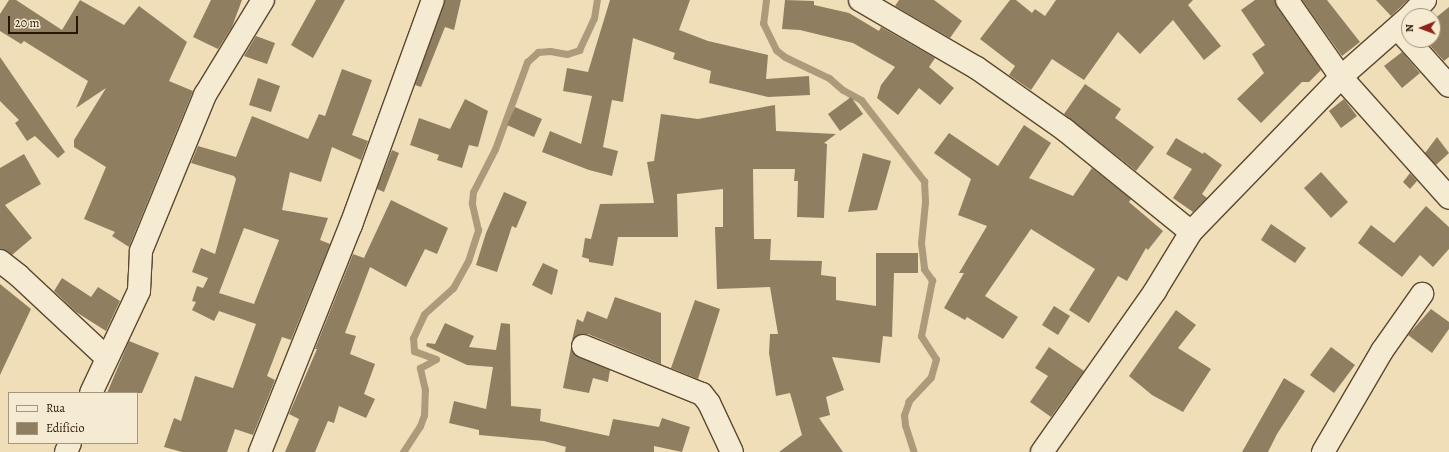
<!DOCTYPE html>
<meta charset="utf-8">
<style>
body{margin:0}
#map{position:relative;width:1449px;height:452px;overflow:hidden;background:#f0deb9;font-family:Alegreya,serif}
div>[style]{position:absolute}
.stream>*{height:7px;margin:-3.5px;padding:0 3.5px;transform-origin:3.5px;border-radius:3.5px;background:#ac9a7a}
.building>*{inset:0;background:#907e61}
.roads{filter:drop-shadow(1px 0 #5b482f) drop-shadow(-1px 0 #5b482f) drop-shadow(0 1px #5b482f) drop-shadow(0 -1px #5b482f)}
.minor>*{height:22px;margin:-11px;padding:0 11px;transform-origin:11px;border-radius:11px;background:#f5ead2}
span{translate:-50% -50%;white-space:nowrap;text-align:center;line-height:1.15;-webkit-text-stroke:3px #f5ead2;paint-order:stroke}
.legend{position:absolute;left:8px;top:392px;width:130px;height:52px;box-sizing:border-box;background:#f5ead2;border:1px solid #a3957e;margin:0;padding:5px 7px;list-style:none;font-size:12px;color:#291601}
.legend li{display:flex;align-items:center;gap:8px;height:20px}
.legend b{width:20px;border:1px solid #a3957e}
.north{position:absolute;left:1401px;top:8px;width:40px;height:40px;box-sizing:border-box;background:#f5ead2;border:1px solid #a3957e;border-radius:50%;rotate:269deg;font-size:11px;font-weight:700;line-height:16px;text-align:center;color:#291601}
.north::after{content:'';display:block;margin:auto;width:14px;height:18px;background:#8f2418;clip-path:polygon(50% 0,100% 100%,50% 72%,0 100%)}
.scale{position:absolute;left:8px;top:16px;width:70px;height:18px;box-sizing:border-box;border:2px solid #291601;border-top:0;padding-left:5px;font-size:12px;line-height:14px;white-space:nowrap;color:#291601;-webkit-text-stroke:3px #f5ead2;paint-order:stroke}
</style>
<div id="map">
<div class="stream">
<div style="left:766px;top:0;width:23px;rotate:97deg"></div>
<div style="left:763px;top:23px;width:30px;rotate:64deg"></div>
<div style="left:776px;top:50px;width:11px;rotate:38deg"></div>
<div style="left:785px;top:57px;width:49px;rotate:25.5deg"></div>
<div style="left:829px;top:78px;width:18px;rotate:41deg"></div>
<div style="left:843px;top:90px;width:21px;rotate:29deg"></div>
<div style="left:861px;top:100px;width:103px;rotate:52.1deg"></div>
<div style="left:924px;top:181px;width:21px;rotate:87deg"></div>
<div style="left:925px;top:202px;width:41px;rotate:95.6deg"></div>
<div style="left:921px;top:243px;width:26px;rotate:83deg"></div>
<div style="left:924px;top:269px;width:14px;rotate:54deg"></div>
<div style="left:932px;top:280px;width:57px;rotate:101.1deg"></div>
<div style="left:921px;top:336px;width:27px;rotate:57deg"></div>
<div style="left:936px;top:359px;width:19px;rotate:106deg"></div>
<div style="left:931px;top:377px;width:33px;rotate:133deg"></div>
<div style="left:909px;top:401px;width:15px;rotate:110deg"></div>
<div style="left:904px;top:415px;width:10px;rotate:84deg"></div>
<div style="left:905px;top:425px;width:28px;rotate:72deg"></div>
<div style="left:403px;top:452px;width:31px;rotate:-57deg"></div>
<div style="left:420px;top:426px;width:12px;rotate:-70deg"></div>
<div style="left:424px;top:415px;width:25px;rotate:-88deg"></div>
<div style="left:425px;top:390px;width:23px;rotate:-103deg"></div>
<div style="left:420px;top:368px;width:18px;rotate:-29deg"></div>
<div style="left:436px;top:359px;width:23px;rotate:-160deg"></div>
<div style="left:414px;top:351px;width:13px;rotate:-94deg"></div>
<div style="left:413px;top:338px;width:26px;rotate:-65deg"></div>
<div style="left:424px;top:314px;width:39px;rotate:-42deg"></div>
<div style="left:453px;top:288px;width:31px;rotate:-61deg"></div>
<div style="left:468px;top:261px;width:33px;rotate:-72deg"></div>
<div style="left:478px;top:230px;width:28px;rotate:-103deg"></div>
<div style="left:472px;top:203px;width:11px;rotate:-85deg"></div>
<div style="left:473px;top:192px;width:48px;rotate:-62.9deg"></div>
<div style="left:495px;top:149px;width:93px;rotate:-69.8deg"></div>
<div style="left:527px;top:62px;width:15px;rotate:-42deg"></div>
<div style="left:538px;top:52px;width:12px;rotate:-5deg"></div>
<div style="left:550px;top:51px;width:17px;rotate:10deg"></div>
<div style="left:567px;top:54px;width:13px;rotate:-18deg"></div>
<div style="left:579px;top:50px;width:35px;rotate:-65deg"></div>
<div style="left:594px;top:18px;width:18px;rotate:-81deg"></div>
</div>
<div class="building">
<div style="clip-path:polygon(9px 0,16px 0,62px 30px,80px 0,124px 25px,139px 6px,187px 42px,169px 81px,193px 91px,129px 247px,112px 236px,115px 232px,84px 219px,106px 167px,74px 147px,74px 140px,106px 88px,76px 108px,88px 81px,24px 41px,21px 44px,0 31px,0 14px)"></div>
<div style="clip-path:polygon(211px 0,242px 0,232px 27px,218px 49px,193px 37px)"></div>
<div style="clip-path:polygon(316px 0,345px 0,313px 58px,291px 45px)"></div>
<div style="clip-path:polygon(445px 0,461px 0,454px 30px,445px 27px,421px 87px,415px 85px)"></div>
<div style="clip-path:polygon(610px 0,690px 0,679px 30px,708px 41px,768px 55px,766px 79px,809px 76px,810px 95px,768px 97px,709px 83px,711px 71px,673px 59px,675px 53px,633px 38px,623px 102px,612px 100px,603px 147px,618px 151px,612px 176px,589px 170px,542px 152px,550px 131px,581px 144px,592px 96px,563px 91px,567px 68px,588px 72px)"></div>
<div style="clip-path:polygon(785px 0,814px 1px,814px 5px,849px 13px,879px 31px,881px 27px,935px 58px,929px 67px,954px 88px,940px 105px,919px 88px,898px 115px,877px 98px,881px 85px,895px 67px,853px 43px,800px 30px,782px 29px)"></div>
<div style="clip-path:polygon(899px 0,934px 0,962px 21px,950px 38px,895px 6px)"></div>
<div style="clip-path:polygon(1010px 0,1016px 0,1032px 13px,1035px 9px,1045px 16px,1056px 0,1193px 0,1188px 5px,1221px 46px,1204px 60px,1173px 20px,1140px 54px,1118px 32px,1084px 80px,1052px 59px,1031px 90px,1009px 75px,1015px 66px,980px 39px)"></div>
<div style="clip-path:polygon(1255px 0,1275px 0,1277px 7px,1321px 70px,1309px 82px,1302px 82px,1261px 123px,1237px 99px,1264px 73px,1252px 54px,1265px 45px,1241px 10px)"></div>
<div style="clip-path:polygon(1302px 0,1327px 0,1360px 42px,1342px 56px)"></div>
<div style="clip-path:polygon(1376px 0,1408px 0,1391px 16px)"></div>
<div style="clip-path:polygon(1449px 7px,1449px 57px,1444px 61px,1425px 40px,1433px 40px,1433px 20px)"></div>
<div style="clip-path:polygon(256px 36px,275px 43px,267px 64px,244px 56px)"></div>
<div style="clip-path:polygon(1402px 52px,1420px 73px,1402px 88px,1384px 66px)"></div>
<div style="clip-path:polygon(0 57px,65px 152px,58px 158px,35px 136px,27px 141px,15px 123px,19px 120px,0 101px)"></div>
<div style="clip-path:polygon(evenodd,342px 69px,372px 80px,352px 135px,368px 141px,361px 160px,332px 147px,321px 182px,290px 172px,282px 210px,328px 218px,320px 240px,330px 244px,291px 340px,282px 337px,267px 376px,275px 380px,253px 435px,235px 429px,227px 452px,182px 452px,164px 447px,174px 418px,181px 421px,195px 376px,233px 388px,256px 324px,219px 311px,214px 321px,192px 310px,196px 302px,192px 301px,197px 286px,203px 288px,208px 278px,192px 272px,201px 248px,215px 254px,236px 179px,234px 176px,191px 163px,198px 146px,236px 157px,252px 116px,308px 139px,319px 114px,325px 116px,342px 69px,244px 228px,279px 240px,254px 304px,219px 293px,244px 228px)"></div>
<div style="clip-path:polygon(258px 78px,280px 86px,271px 112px,249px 105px)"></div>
<div style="clip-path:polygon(1085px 84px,1121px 109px,1115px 118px,1154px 147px,1136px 171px,1064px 114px)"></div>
<div style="clip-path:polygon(851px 97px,863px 114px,840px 131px,828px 114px)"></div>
<div style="clip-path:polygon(465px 99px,488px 111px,478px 147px,469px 145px,462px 168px,437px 160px,439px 155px,410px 145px,419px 118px,450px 129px)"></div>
<div style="clip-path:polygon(1344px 99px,1357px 116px,1341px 128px,1329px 111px)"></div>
<div style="clip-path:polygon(775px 105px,776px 131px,836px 134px,824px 143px,827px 144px,824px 218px,797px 217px,798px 181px,794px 181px,795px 169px,753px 169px,754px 239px,771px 239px,770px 260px,822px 261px,821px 275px,836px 277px,836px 300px,876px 306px,876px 253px,918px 253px,918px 273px,894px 273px,892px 337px,883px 336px,880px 363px,832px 357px,844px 390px,826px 397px,830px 415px,819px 418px,843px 452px,779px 452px,802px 435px,790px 393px,776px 396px,769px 353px,770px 334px,778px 334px,770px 287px,717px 289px,715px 227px,723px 227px,723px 189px,677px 194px,678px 237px,618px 237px,613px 266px,589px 262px,589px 259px,582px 257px,585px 238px,591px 239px,600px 204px,654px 203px,647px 162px,654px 161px,661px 114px,698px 119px)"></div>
<div style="clip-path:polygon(515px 107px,542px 119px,534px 137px,507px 125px)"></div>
<div style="clip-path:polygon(1024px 125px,1051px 143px,1029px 178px,1073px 196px,1092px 168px,1131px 199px,1129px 202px,1163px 231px,1148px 250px,1146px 248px,1127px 281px,1118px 276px,1089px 323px,1069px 310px,1095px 269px,1031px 229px,985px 296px,1018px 317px,1003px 339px,967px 317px,965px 320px,944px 308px,964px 273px,959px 273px,987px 226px,958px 215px,971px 179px,934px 153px,949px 133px,998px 166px)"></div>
<div style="clip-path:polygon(1437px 137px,1449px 153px,1436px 165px,1425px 153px)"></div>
<div style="clip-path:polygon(1176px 138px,1203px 154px,1204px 152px,1222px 165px,1202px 194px,1207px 198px,1193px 212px,1173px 198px,1192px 169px,1166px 154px)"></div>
<div style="clip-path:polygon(392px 150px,399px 153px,384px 192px,377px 189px)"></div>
<div style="clip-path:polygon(863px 153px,891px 161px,877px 210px,848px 212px)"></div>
<div style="clip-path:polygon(24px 154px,41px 184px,5px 205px,32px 238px,12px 255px,0 249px,0 168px)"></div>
<div style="clip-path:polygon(1321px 172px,1348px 202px,1331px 218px,1304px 188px)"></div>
<div style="clip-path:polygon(1410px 173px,1417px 181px,1410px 189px,1403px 182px)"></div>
<div style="clip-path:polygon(504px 192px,527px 202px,516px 228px,512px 226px,497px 272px,476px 265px,486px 233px)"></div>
<div style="clip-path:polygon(391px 200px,448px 228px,437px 254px,425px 249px,406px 287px,370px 267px,345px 333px,356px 336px,350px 354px,375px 364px,364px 394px,375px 399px,366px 418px,339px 406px,334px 423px,328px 421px,315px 452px,285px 452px,299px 419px,289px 414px,317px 349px,315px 349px,353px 254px,364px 258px)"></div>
<div style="clip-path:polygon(1426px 206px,1449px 227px,1449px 249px,1433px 267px,1420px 255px,1402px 277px,1358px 243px,1371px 225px,1394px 243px)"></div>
<div style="clip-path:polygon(1271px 224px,1306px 248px,1295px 263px,1261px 240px)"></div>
<div style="clip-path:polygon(543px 263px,558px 270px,552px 295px,532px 285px)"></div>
<div style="clip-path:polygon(62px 278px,91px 297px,98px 287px,120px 301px,106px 331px,76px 312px,54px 291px)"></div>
<div style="clip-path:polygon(0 284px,31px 309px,0 375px)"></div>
<div style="clip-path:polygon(615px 297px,661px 313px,661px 364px,588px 334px,581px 334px,572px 340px,577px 319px,583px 322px,587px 311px,607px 319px)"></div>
<div style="clip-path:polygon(695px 300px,720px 309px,698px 379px,671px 368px)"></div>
<div style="clip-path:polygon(1054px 306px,1070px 316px,1058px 335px,1042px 325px)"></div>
<div style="clip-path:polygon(1431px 309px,1449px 322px,1449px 329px,1432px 353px,1408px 335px)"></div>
<div style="clip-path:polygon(1176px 310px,1196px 325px,1178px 348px,1211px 369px,1183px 412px,1152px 395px,1129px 376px)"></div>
<div style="clip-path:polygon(445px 323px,474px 336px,469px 347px,496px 350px,501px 323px,510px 324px,511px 406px,541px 409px,540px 421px,609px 436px,613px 419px,659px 427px,662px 418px,690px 427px,682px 452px,654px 446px,654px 452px,565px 452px,566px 447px,544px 441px,479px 435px,479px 430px,449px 423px,454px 401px,486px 409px,493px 367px,467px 365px,426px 346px,427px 343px,435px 344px)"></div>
<div style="clip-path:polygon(129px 341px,159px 353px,142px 393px,107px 393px)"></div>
<div style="clip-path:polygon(1049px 347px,1084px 371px,1051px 417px,1030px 402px,1048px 376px,1035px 368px)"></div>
<div style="clip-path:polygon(1331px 347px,1355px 365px,1334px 393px,1310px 375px)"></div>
<div style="clip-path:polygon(571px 348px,578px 357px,610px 370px,608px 382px,593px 378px,589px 393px,563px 388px)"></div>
<div style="clip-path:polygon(1284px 378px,1305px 391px,1277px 434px,1268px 452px,1242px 452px)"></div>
</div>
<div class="roads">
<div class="minor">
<div style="left:860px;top:0;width:135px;rotate:30.2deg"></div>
<div style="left:977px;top:68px;width:108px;rotate:35.2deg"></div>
<div style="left:1065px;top:130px;width:162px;rotate:39deg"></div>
<div style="left:1287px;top:0;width:94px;rotate:55deg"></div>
<div style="left:1341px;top:77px;width:162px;rotate:48.2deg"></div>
<div style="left:1410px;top:16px;width:22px;rotate:-47deg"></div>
<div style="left:1398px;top:29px;width:76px;rotate:48.2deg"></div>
<div style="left:0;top:261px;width:24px;rotate:38deg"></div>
<div style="left:19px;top:276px;width:119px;rotate:43deg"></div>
<div style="left:583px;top:346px;width:128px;rotate:22deg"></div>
<div style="left:702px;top:394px;width:11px;rotate:52deg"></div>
<div style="left:709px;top:403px;width:54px;rotate:64.9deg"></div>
<div style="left:91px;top:393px;width:113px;rotate:-64.8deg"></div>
<div style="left:139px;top:291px;width:40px;rotate:-87.1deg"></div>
<div style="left:141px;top:251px;width:169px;rotate:-67.7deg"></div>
<div style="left:205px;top:95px;width:111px;rotate:-58.6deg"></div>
<div style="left:66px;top:452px;width:10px;rotate:-66deg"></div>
<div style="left:260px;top:452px;width:245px;rotate:-68.2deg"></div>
<div style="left:351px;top:225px;width:239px;rotate:-70deg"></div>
<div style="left:1042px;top:452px;width:197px;rotate:-54.9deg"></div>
<div style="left:1155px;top:291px;width:69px;rotate:-58.6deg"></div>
<div style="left:1191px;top:232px;width:216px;rotate:-45.9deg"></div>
<div style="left:1341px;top:77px;width:91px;rotate:-41.4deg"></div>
<div style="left:1323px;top:452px;width:117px;rotate:-59.7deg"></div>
<div style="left:1382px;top:351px;width:70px;rotate:-54.9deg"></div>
</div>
</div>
<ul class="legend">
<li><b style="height:5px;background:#f5ead2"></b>Rua</li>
<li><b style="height:11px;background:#907e61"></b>Edifício</li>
</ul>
<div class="north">N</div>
<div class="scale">20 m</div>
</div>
